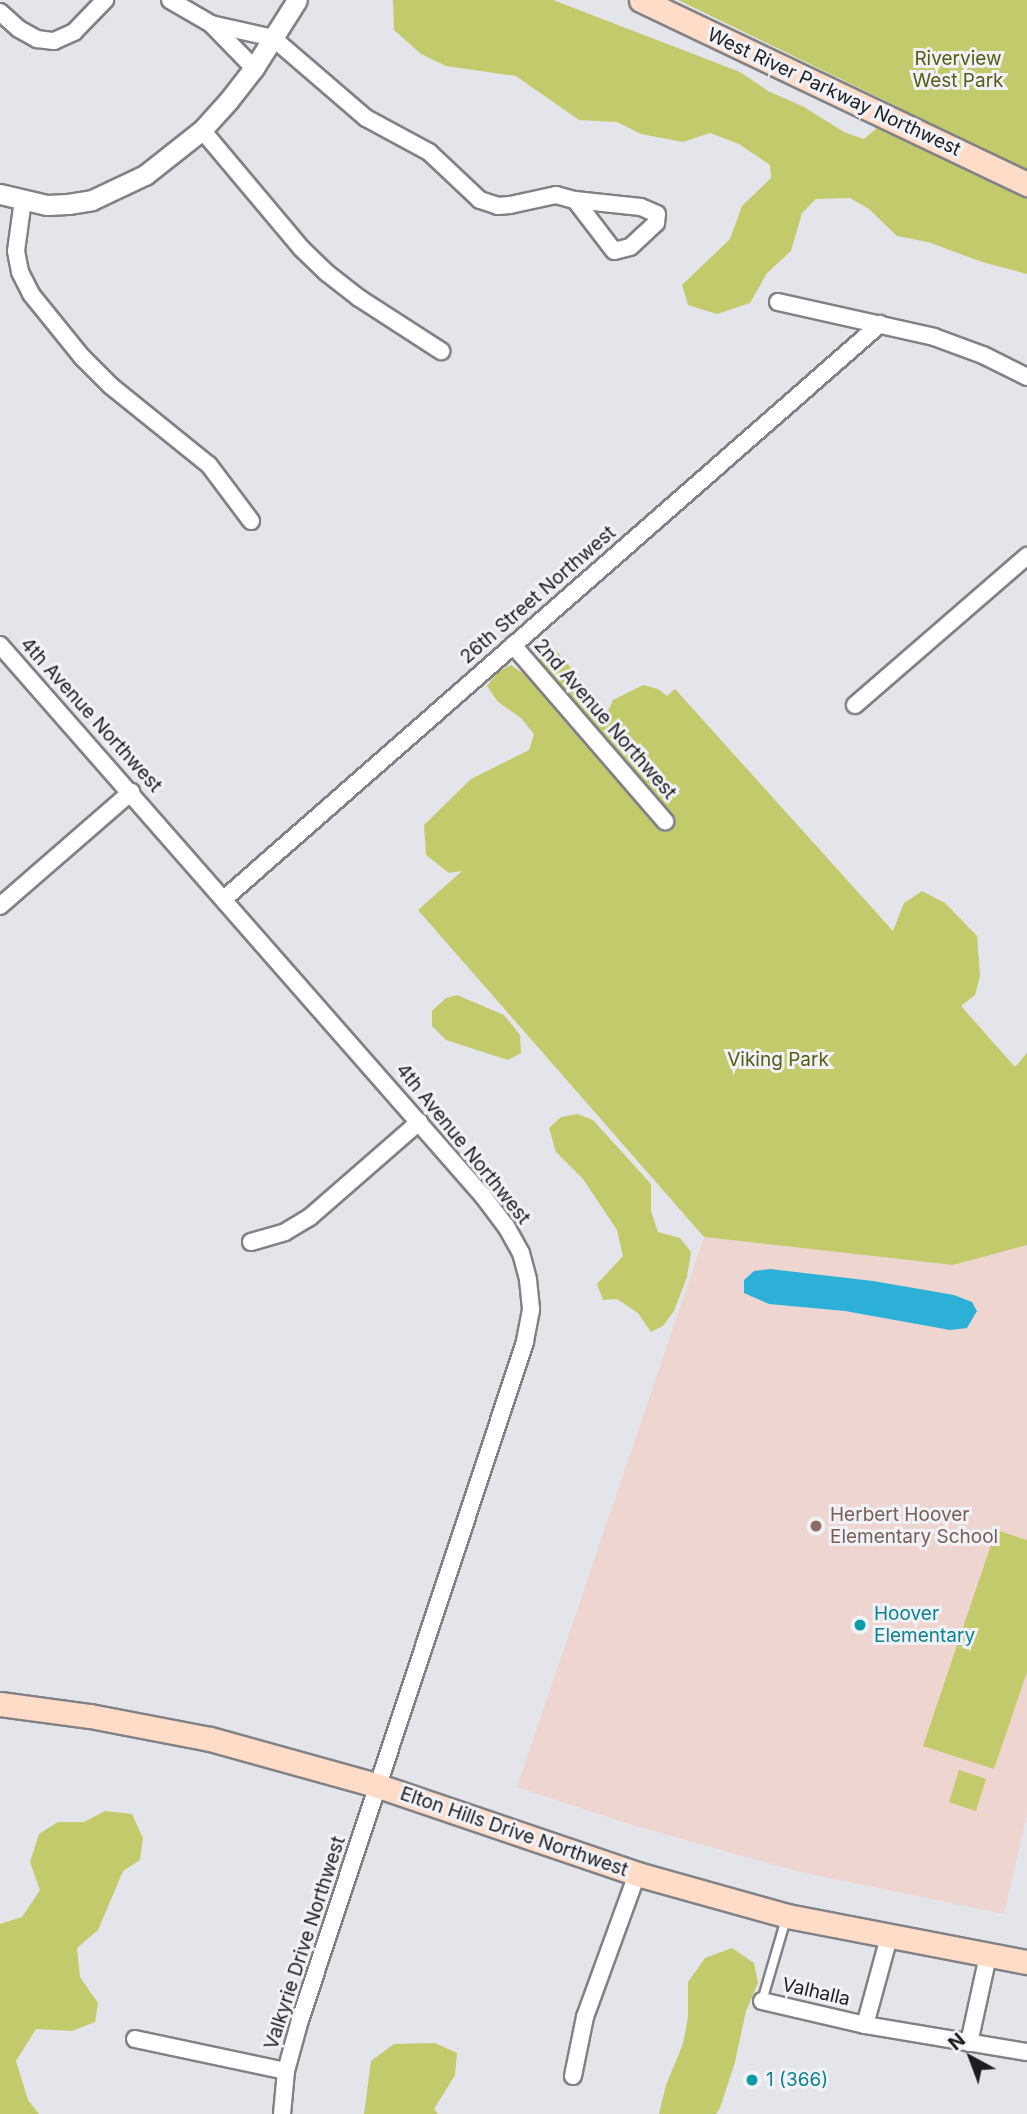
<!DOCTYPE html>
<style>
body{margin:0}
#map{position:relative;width:1027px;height:2114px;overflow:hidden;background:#e4e5ea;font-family:Inter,sans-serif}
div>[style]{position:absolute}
.education>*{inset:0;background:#efd5cf}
.green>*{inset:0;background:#c3ca6c}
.water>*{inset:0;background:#2db0d8}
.roads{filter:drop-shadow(2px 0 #818286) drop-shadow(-2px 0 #818286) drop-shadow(0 2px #818286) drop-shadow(0 -2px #818286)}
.service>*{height:8px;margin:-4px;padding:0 4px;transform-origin:4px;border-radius:4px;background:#fff}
.minor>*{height:16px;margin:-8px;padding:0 8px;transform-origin:8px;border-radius:8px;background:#fff}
.tertiary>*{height:19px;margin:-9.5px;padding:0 9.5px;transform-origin:9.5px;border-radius:9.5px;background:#fff}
.secondary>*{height:23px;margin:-11.5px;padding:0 11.5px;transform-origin:11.5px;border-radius:11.5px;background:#ffdcc8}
.dots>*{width:19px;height:19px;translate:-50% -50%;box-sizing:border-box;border:4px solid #f1f2f7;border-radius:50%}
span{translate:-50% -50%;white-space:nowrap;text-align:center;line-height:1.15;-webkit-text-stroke:6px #f1f2f7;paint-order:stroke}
.park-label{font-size:19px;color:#585b14}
.street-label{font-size:19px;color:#1c1d1e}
.education-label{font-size:19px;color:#785e54}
.left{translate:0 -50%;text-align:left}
.culture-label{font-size:19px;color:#0d838f}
.north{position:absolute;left:936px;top:2023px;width:70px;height:70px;-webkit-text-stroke:5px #f1f2f7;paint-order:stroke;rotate:319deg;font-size:19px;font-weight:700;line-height:28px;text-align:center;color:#1c1d1e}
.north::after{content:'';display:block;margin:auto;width:24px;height:32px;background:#1c1d1e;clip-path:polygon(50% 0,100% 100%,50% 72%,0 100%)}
</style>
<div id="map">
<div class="education">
<div style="clip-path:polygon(704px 1237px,953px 1265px,1027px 1245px,1027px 1814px,1004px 1914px,800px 1872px,632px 1825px,517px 1787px)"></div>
</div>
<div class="green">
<div style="clip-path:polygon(393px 0,553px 0,740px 72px,768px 91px,804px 107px,844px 132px,864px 139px,900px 108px,678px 0,1027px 0,1027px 274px,982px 262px,928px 242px,897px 236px,869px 209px,850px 198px,816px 199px,802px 213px,791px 251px,767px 273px,750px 303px,717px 314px,688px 305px,682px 285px,730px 239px,742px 206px,771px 178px,770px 165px,739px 144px,710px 133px,683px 142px,641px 134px,617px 122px,579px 120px,516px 76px,446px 66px,421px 54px,394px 30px)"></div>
<div style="clip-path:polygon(554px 648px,608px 711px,613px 700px,643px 685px,658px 689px,667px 696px,675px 689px,893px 931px,904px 903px,922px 891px,945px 903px,977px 936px,980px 976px,975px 995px,961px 1006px,1015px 1067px,1027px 1053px,1027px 1245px,953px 1265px,704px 1237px,418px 910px,462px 871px,449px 873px,426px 855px,424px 825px,471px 779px,529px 750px,534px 734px,521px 718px,498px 702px,487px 686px,498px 672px,511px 665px,522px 673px)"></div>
<div style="clip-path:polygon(457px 995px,504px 1015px,520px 1035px,521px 1053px,508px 1060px,446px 1040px,432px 1026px,432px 1011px,446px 998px)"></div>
<div style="clip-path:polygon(577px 1114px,593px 1120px,651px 1184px,651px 1211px,658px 1232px,680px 1238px,691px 1252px,687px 1277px,674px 1311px,663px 1326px,651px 1332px,638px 1313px,617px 1299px,603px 1300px,597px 1284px,623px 1256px,617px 1230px,583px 1179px,556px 1152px,549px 1128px,561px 1117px)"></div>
<div style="clip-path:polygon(996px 1530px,1027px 1540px,1027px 1672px,994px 1769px,923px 1746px)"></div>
<div style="clip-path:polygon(959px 1770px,986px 1779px,976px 1811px,949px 1802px)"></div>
<div style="clip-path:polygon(105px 1811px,132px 1814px,143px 1838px,140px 1860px,123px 1871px,98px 1930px,77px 1948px,80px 1977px,98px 2003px,95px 2022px,72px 2031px,36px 2029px,16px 2061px,28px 2100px,39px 2114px,0 2114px,0 1924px,22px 1917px,40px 1890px,30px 1862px,39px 1834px,58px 1822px,84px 1822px)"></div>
<div style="clip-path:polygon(732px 1948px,754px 1963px,758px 1983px,746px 2011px,735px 2062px,720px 2108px,716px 2114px,659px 2114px,666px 2085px,683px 2044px,688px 2017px,688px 1982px,705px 1958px)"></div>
<div style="clip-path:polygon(435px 2043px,457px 2053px,455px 2075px,434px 2109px,438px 2114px,364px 2114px,371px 2061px,394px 2044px)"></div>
</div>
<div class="water">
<div style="clip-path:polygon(770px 1269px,873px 1281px,954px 1295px,972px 1302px,977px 1311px,967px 1328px,950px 1330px,845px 1311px,769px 1304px,744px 1293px,744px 1280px,754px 1271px)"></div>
</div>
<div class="roads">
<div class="service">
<div style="left:762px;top:2001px;width:85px;rotate:-73.7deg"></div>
</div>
<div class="minor">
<div style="left:170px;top:0;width:48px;rotate:30.3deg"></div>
<div style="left:211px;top:24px;width:62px;rotate:45.7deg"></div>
<div style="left:0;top:12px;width:25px;rotate:42deg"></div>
<div style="left:19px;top:29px;width:21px;rotate:29deg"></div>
<div style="left:37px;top:39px;width:17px;rotate:7deg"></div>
<div style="left:54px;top:41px;width:22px;rotate:-24deg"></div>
<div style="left:74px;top:32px;width:45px;rotate:-45.9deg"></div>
<div style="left:211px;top:24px;width:64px;rotate:12.7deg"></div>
<div style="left:273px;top:38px;width:123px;rotate:40.7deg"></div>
<div style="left:366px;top:118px;width:72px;rotate:28.4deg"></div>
<div style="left:429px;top:152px;width:70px;rotate:43.3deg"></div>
<div style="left:480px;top:200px;width:19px;rotate:18deg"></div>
<div style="left:498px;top:206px;width:12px;rotate:-5deg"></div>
<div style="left:510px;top:205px;width:47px;rotate:-12.3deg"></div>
<div style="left:556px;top:195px;width:20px;rotate:15deg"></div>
<div style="left:575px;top:200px;width:66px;rotate:6.1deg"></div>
<div style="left:641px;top:207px;width:17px;rotate:24deg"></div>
<div style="left:657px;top:214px;width:9px;rotate:96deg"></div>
<div style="left:656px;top:223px;width:35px;rotate:137deg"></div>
<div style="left:630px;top:247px;width:16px;rotate:166deg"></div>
<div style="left:614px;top:251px;width:64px;rotate:-127.4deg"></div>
<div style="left:202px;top:130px;width:154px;rotate:50deg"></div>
<div style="left:301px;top:248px;width:36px;rotate:44deg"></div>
<div style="left:327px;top:273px;width:41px;rotate:38deg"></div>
<div style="left:359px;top:298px;width:98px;rotate:32.9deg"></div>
<div style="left:23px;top:200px;width:51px;rotate:97.8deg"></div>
<div style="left:16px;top:251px;width:21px;rotate:79deg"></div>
<div style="left:20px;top:272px;width:25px;rotate:63deg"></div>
<div style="left:31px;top:294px;width:81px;rotate:51deg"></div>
<div style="left:82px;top:357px;width:41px;rotate:45deg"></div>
<div style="left:111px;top:386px;width:126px;rotate:38.9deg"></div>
<div style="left:209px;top:465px;width:70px;rotate:53.1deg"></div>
<div style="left:778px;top:302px;width:160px;rotate:12.6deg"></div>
<div style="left:934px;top:337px;width:52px;rotate:20.2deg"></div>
<div style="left:983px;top:355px;width:49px;rotate:26.6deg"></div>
<div style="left:0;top:645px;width:733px;rotate:48.76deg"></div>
<div style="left:483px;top:1196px;width:38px;rotate:53deg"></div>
<div style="left:506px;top:1226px;width:31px;rotate:61deg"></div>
<div style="left:521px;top:1253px;width:28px;rotate:75deg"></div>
<div style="left:528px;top:1280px;width:30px;rotate:84deg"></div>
<div style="left:531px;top:1310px;width:33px;rotate:101deg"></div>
<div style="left:525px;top:1342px;width:714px;rotate:108.36deg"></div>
<div style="left:300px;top:2020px;width:53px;rotate:105.4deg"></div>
<div style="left:286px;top:2071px;width:43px;rotate:95.3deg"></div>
<div style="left:513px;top:645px;width:233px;rotate:49.2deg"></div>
<div style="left:855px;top:705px;width:228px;rotate:-40.9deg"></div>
<div style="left:225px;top:898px;width:871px;rotate:-41.23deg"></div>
<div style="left:0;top:906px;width:174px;rotate:-41deg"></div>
<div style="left:251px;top:1242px;width:35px;rotate:-16deg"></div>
<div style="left:285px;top:1232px;width:29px;rotate:-31deg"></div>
<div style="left:310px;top:1217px;width:145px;rotate:-41.1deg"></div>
<div style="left:762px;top:2001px;width:106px;rotate:13.1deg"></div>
<div style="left:865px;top:2025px;width:164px;rotate:9.5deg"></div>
<div style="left:865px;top:2025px;width:91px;rotate:-74.7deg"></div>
<div style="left:135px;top:2039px;width:154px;rotate:12deg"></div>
<div style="left:969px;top:2043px;width:89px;rotate:-77.7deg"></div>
<div style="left:573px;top:2076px;width:60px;rotate:-78.5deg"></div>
<div style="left:585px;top:2017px;width:152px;rotate:-70deg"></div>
</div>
<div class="tertiary">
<div style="left:0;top:194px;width:48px;rotate:13.2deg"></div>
<div style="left:47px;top:205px;width:21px;rotate:-3deg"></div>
<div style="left:68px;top:204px;width:24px;rotate:-9deg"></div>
<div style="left:92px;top:200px;width:59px;rotate:-25.3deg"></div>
<div style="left:145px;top:175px;width:73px;rotate:-38.3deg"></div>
<div style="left:202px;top:130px;width:40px;rotate:-48deg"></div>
<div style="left:229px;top:100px;width:41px;rotate:-52deg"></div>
<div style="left:254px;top:68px;width:80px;rotate:-57.7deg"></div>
</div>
<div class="secondary">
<div style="left:641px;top:0;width:428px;rotate:25.5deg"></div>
<div style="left:0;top:1704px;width:91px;rotate:7.6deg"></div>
<div style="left:90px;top:1716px;width:122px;rotate:10.9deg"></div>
<div style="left:210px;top:1739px;width:175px;rotate:15.5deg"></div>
<div style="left:379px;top:1786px;width:273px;rotate:18.8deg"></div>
<div style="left:637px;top:1874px;width:156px;rotate:15.6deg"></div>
<div style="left:787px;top:1916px;width:244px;rotate:10.9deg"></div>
</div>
</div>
<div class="dots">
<div style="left:816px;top:1526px;background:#8d6e63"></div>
<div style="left:860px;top:1625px;background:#0f9aa8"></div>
<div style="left:752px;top:2080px;background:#0f9aa8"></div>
</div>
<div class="park-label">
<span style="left:958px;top:70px">Riverview<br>West Park</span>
<span style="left:778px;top:1060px">Viking Park</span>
</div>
<div class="street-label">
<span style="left:834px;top:92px;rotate:25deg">West River Parkway Northwest</span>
<span style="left:538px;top:595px;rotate:-41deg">26th Street Northwest</span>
<span style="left:91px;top:715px;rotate:48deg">4th Avenue Northwest</span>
<span style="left:605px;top:719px;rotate:49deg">2nd Avenue Northwest</span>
<span style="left:463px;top:1144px;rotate:51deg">4th Avenue Northwest</span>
<span style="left:514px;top:1832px;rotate:19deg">Elton Hills Drive Northwest</span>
<span style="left:305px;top:1943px;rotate:-72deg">Valkyrie Drive Northwest</span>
<span style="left:816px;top:1992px;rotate:13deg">Valhalla</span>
</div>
<div class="education-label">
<span class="left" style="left:830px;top:1526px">Herbert Hoover<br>Elementary School</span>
</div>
<div class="culture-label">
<span class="left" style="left:874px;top:1625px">Hoover<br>Elementary</span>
<span class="left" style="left:766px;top:2080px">1 (366)</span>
</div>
<div class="north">N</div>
</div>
